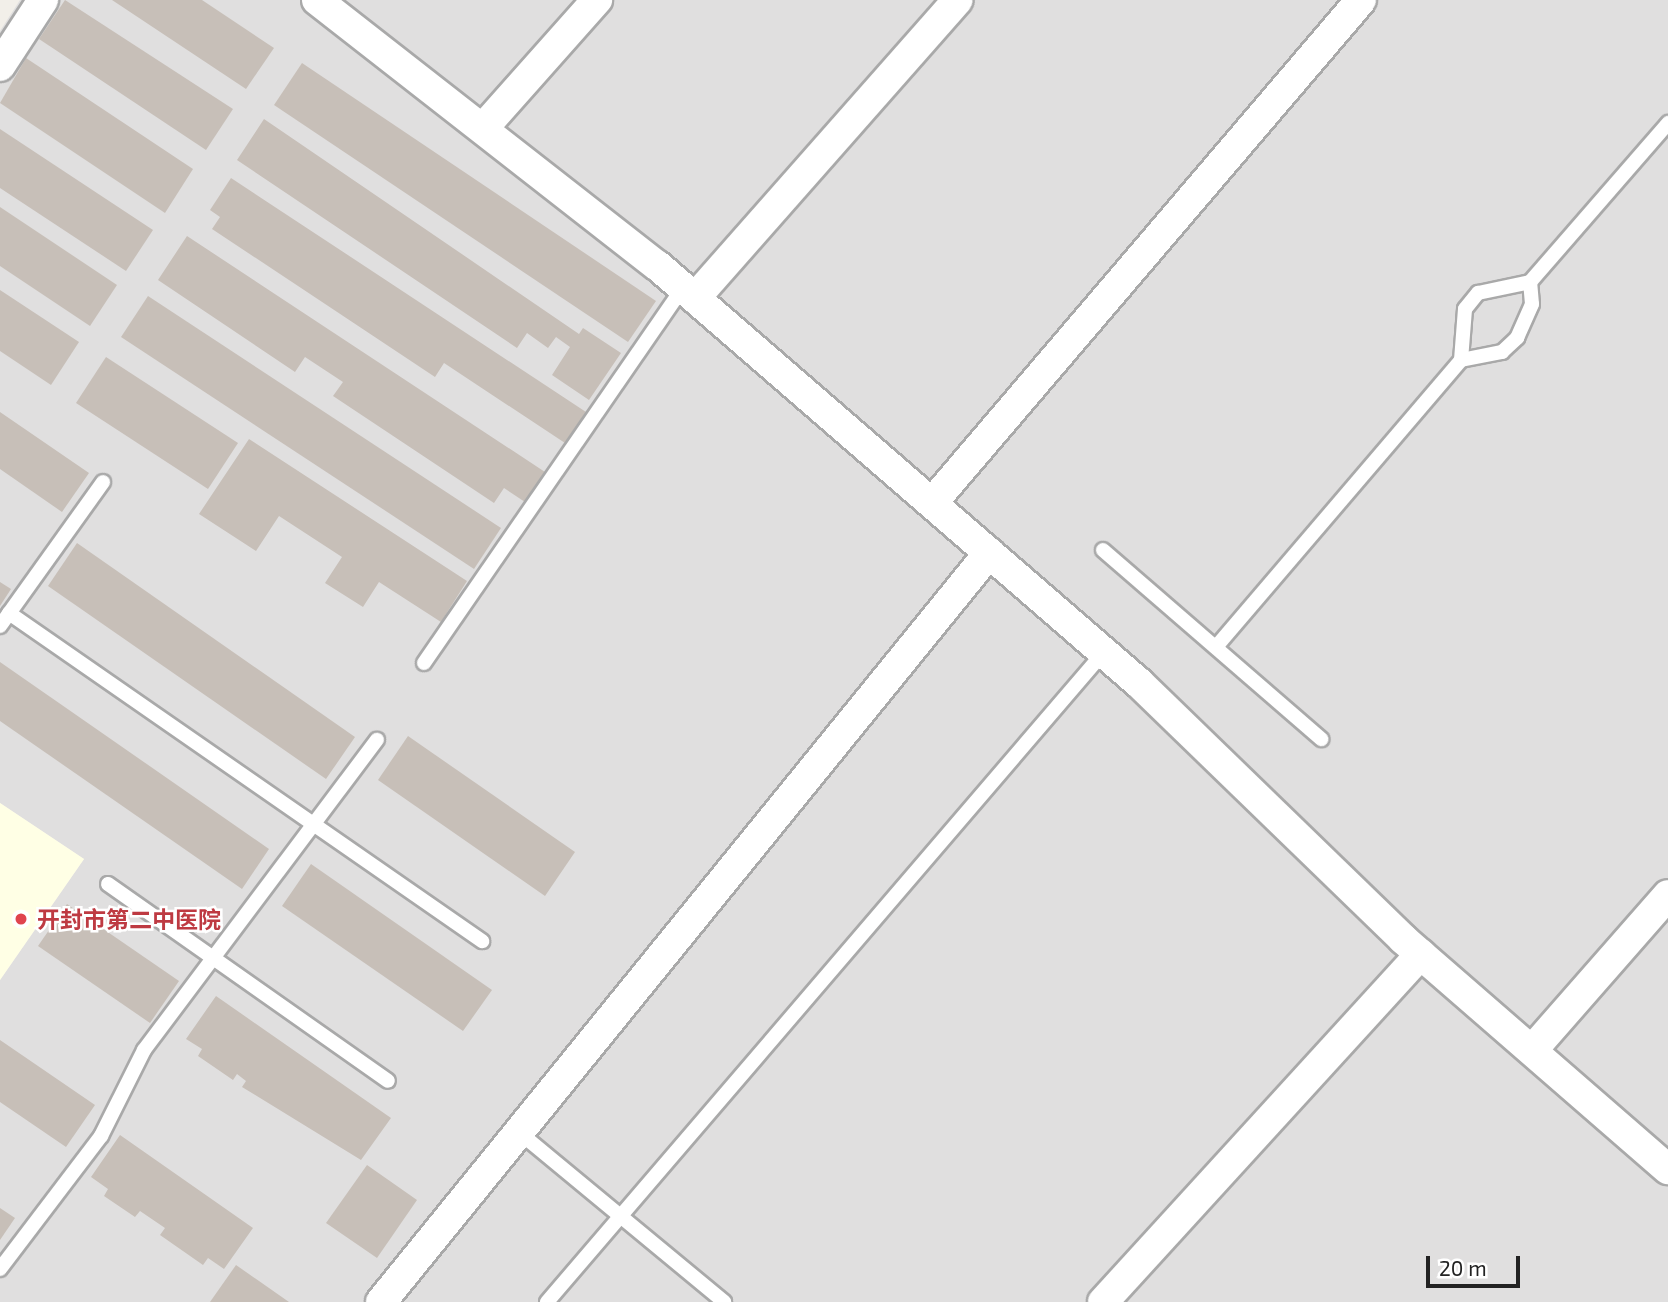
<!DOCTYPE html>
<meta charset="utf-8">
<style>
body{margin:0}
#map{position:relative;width:1668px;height:1302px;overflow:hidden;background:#f2efe9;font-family:"Exo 2","Noto Sans SC",sans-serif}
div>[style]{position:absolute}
.residential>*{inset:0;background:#e0dfdf}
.education>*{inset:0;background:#ffffe5}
.building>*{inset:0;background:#c7bfb8}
.roads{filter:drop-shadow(2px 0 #a9a9a9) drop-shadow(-2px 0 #a9a9a9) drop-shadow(0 2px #a9a9a9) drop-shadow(0 -2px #a9a9a9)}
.service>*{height:14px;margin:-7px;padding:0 7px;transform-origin:7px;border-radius:7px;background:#fff}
.minor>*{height:30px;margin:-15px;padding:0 15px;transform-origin:15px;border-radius:15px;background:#fff}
.dots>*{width:19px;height:19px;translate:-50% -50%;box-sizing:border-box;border:4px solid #fff;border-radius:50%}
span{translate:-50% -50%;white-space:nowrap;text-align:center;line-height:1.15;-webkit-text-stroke:5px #fff;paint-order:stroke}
.health-label{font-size:23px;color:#be3a42;font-weight:700}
.left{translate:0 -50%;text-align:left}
.scale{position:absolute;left:1426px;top:1256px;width:94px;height:32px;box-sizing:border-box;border:4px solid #222;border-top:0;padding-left:9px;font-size:21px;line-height:24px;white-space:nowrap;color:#222;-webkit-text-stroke:5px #fff;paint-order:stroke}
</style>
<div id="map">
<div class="residential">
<div style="clip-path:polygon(20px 0,1668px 0,1668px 1302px,0 1302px,0 980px,84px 859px,0 803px,0 31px)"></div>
</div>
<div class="education">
<div style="clip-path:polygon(0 803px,84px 859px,0 980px)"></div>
</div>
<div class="building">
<div style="clip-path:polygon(65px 0,233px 109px,206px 150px,39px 39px)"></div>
<div style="clip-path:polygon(112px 0,202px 0,274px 48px,246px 89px)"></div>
<div style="clip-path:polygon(26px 58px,193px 169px,165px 213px,0 103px)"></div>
<div style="clip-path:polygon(302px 63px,656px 301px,628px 342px,274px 105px)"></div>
<div style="clip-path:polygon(264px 119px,579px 334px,583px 328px,621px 353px,589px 400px,552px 375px,570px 347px,556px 337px,548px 348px,527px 333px,517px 348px,237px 160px)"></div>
<div style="clip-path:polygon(0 129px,153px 230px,126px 271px,0 188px)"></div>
<div style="clip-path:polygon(231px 178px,586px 412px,565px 443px,444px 363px,435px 377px,212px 229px,220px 217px,210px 210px)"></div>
<div style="clip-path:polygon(0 207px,117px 285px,90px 326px,0 266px)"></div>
<div style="clip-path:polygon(187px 236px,545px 472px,525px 502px,504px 488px,494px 503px,333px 396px,343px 382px,305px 357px,295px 372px,158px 280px)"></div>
<div style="clip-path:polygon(0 290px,79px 342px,51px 385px,0 351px)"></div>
<div style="clip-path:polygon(148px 296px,501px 528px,474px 569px,121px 337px)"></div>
<div style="clip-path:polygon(106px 357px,238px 443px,208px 489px,76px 403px)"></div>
<div style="clip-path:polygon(0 412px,89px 473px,62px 512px,0 469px)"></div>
<div style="clip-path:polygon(249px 439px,467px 581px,441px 622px,379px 582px,363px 607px,325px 583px,342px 557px,279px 516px,256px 551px,199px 514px)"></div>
<div style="clip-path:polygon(77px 543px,355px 737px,326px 779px,48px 586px)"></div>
<div style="clip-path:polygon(0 582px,11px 589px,0 606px)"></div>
<div style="clip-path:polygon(0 662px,269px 849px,242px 889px,0 721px)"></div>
<div style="clip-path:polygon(408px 736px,575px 852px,545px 896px,378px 780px)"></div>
<div style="clip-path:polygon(311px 864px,492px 990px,463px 1031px,282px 906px)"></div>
<div style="clip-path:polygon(67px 904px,179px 981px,150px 1023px,38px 946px)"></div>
<div style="clip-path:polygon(216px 996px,391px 1118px,361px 1160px,242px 1087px,246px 1081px,237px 1074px,233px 1080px,198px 1056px,202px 1049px,186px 1039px)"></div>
<div style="clip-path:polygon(0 1040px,95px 1105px,66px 1147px,0 1102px)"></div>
<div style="clip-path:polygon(120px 1135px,253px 1228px,224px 1269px,208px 1258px,203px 1265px,160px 1235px,165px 1228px,140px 1211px,135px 1217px,104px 1196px,108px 1189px,91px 1177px)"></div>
<div style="clip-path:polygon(367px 1165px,417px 1200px,377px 1258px,326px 1223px)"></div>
<div style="clip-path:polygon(0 1208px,15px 1218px,0 1240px)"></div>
<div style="clip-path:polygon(236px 1265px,289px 1302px,210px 1302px)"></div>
</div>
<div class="roads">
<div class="service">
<div style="left:1461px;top:360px;width:42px;rotate:-11deg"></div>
<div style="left:1502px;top:352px;width:21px;rotate:-43deg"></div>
<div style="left:1517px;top:338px;width:37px;rotate:-66deg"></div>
<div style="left:1532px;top:304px;width:22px;rotate:-95deg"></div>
<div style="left:1530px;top:282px;width:211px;rotate:-49deg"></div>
<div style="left:1103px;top:550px;width:289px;rotate:40.9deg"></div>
<div style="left:9px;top:613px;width:576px;rotate:34.74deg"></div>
<div style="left:0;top:626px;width:177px;rotate:-54.4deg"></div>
<div style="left:1216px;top:647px;width:377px;rotate:-49.5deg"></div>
<div style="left:1461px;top:360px;width:51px;rotate:-85.5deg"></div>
<div style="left:1465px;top:309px;width:21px;rotate:-51deg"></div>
<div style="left:1478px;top:293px;width:53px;rotate:-11.9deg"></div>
<div style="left:424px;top:663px;width:456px;rotate:-55.4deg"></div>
<div style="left:108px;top:884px;width:342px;rotate:35.1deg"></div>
<div style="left:520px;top:1133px;width:265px;rotate:39.6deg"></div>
<div style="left:0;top:1269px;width:167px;rotate:-52.8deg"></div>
<div style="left:101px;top:1136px;width:96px;rotate:-63.4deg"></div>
<div style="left:144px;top:1050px;width:388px;rotate:-53.1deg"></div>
<div style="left:547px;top:1302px;width:855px;rotate:-49.41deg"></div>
</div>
<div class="minor">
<div style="left:317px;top:0;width:432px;rotate:38deg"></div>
<div style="left:658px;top:266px;width:637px;rotate:40.92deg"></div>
<div style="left:1139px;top:683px;width:368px;rotate:44.1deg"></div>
<div style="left:1403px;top:939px;width:351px;rotate:41deg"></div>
<div style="left:0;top:66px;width:79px;rotate:-56.9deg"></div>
<div style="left:485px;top:126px;width:169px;rotate:-48.4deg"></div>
<div style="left:695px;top:298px;width:397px;rotate:-48.6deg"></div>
<div style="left:932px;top:503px;width:661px;rotate:-49.54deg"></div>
<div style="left:1534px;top:1048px;width:203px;rotate:-48.8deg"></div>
<div style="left:381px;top:1302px;width:965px;rotate:-50.93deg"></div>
<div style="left:1103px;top:1302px;width:471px;rotate:-47.6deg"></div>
</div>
</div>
<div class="dots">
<div style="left:21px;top:919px;background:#e0444e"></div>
</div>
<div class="health-label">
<span class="left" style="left:37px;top:919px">开封市第二中医院</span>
</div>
<div class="scale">20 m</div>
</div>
